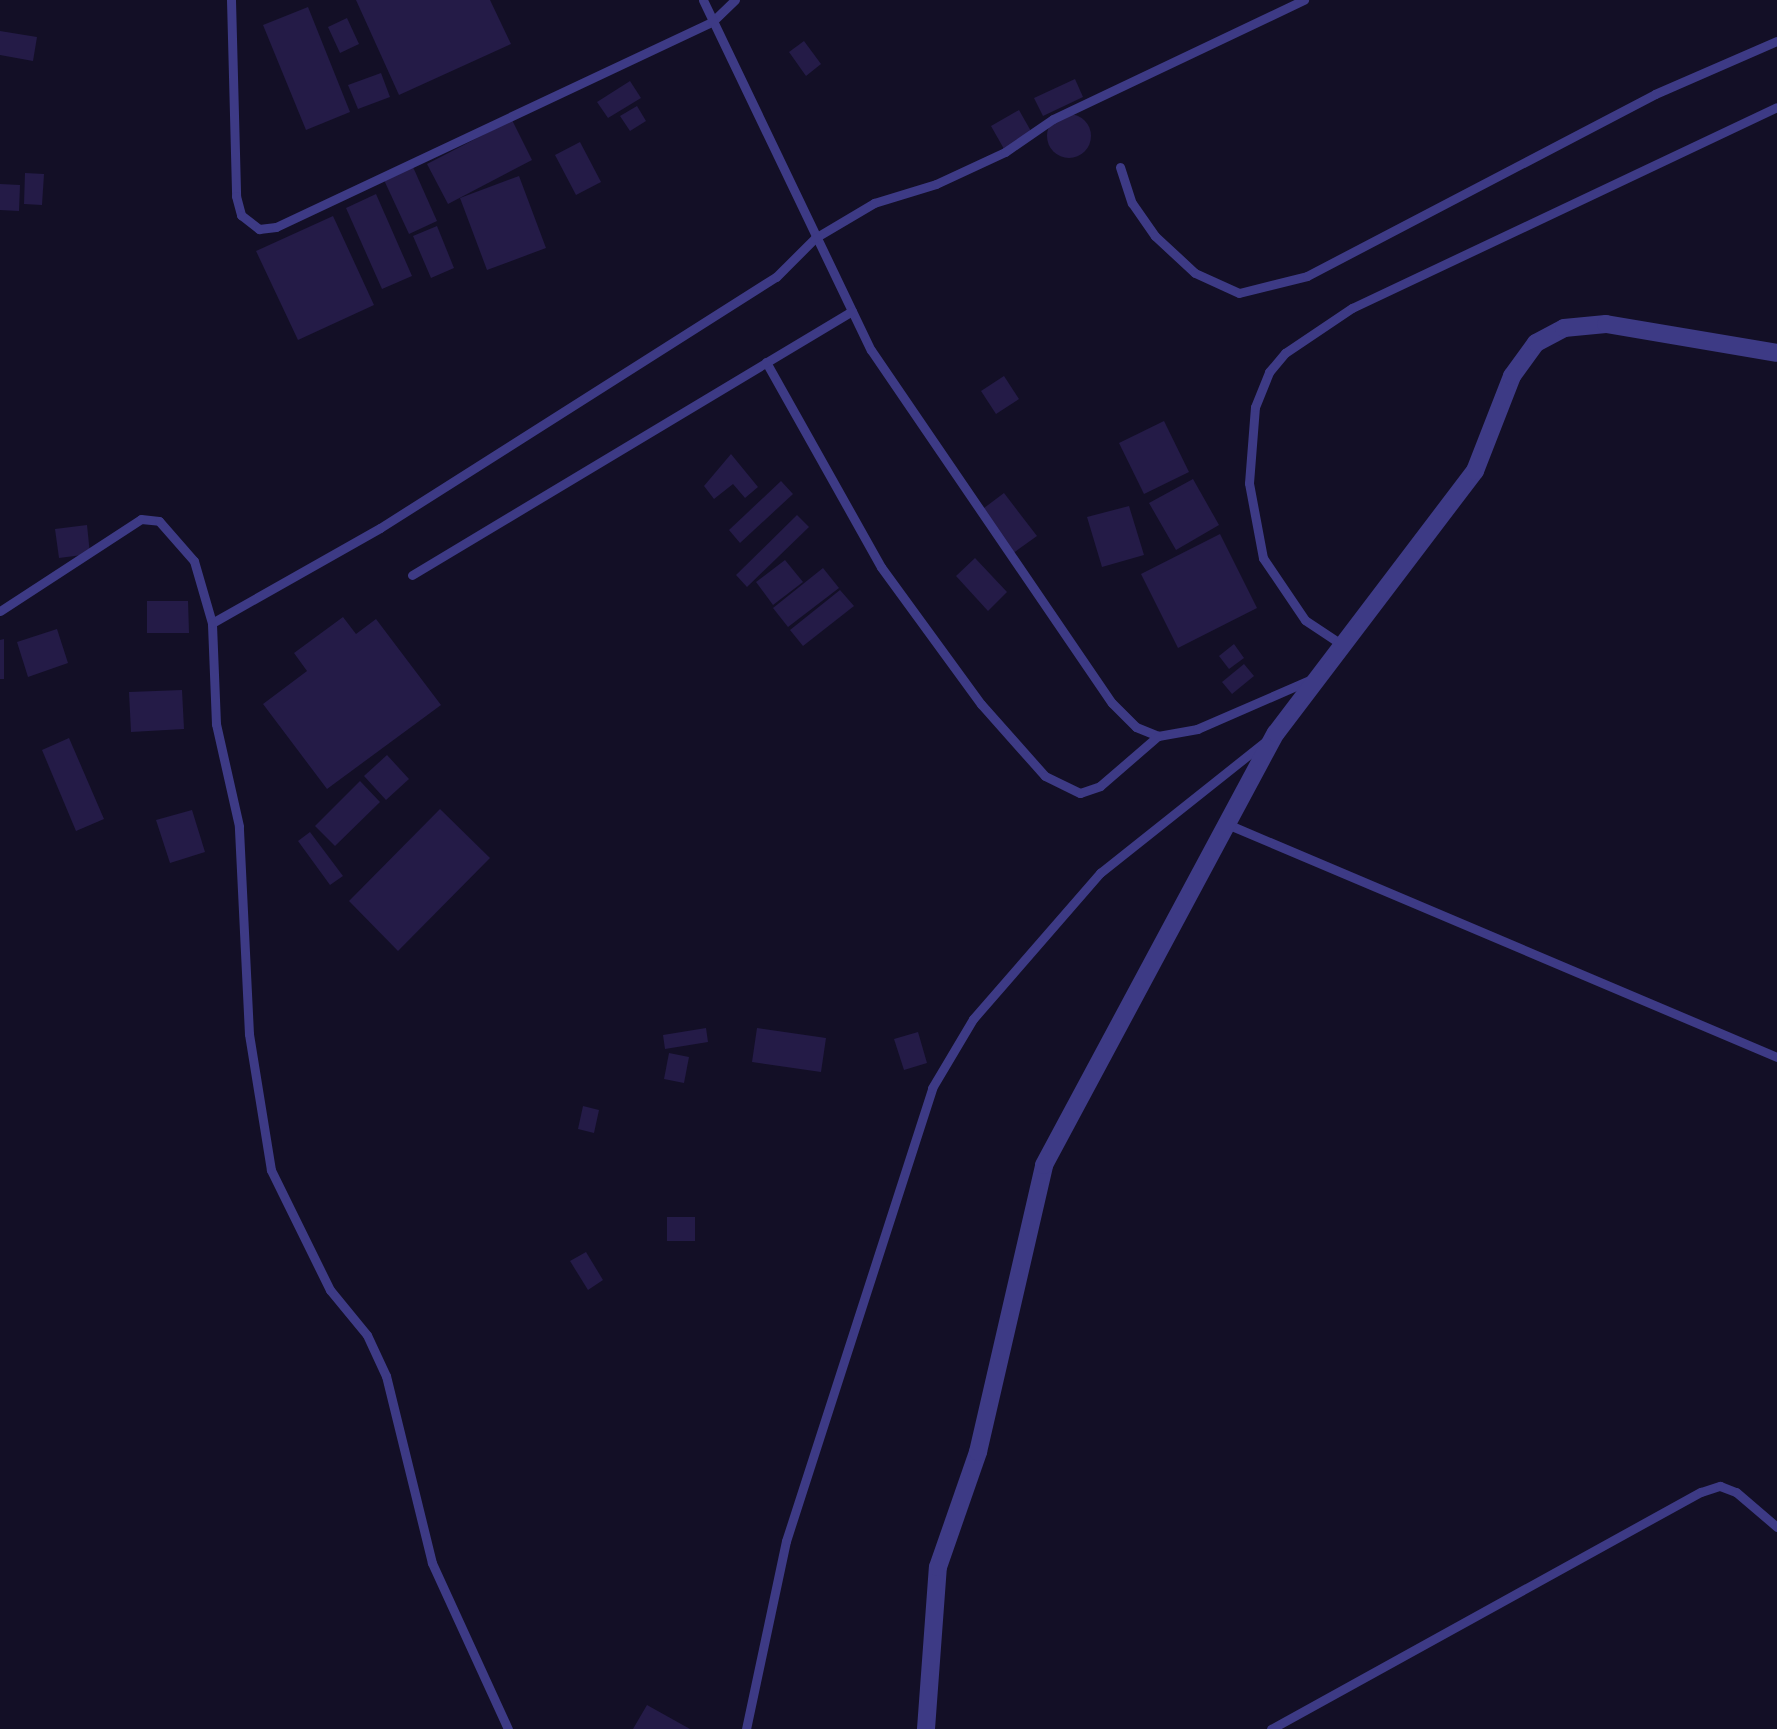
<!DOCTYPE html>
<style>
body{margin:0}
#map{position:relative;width:1777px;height:1729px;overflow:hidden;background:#130f26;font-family:Raleway,sans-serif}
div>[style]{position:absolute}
.building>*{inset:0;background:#241b47}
.round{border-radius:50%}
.lane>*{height:9px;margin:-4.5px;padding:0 4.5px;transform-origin:4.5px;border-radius:4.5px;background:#3d3a85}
.street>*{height:18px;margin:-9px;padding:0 9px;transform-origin:9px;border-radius:9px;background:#3d3a85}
span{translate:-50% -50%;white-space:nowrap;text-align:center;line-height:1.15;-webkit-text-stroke:5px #130f26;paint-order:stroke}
</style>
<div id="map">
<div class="building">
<div style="clip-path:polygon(356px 0,490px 0,511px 44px,399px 95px)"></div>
<div style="clip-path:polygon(308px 7px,350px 112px,306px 130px,263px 25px)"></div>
<div style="clip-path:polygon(347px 18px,359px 44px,340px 53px,328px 27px)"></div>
<div style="clip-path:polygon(0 31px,37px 37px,33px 61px,0 55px)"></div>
<div style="clip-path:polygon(804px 41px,821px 64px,806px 76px,789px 52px)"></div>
<div style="clip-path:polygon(381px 73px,390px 97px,358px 109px,348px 85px)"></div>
<div style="clip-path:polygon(1075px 79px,1083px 97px,1043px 116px,1034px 98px)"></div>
<div style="clip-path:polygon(630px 81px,641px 98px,608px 118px,597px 102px)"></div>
<div style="clip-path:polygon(637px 106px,646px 121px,630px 131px,620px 116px)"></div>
<div style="clip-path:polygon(1019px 110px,1032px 133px,1004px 149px,991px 126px)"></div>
<div class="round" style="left:1047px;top:114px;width:44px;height:44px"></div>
<div style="clip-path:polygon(512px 120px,532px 160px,448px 204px,427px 164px)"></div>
<div style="clip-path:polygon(580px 142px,601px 182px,576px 195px,555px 155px)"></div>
<div style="clip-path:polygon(413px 167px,437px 221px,409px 234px,384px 180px)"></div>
<div style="clip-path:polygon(25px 173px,44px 174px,42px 205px,24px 204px)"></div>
<div style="clip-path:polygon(519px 176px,546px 248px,487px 270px,460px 198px)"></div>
<div style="clip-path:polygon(0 184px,20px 185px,19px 211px,0 210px)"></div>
<div style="clip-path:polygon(376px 194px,412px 276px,382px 289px,346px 208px)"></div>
<div style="clip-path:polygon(333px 216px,374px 305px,298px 340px,256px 251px)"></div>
<div style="clip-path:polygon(437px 226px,454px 268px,431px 278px,413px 236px)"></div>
<div style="clip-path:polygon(1004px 376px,1019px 399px,996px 414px,981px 391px)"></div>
<div style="clip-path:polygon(1164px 421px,1189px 472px,1144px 494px,1119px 443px)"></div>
<div style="clip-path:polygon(731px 454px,758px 487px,745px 498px,733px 484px,714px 499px,704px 486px)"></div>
<div style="clip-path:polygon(1193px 479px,1219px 525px,1176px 550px,1149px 503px)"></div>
<div style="clip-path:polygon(781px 481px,793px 494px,740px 543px,729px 530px)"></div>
<div style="clip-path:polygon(1004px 493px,1037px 536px,1012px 554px,980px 511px)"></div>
<div style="clip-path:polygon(1129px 506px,1144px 555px,1102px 567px,1087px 517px)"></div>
<div style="clip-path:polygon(797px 515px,809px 527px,747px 587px,736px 575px)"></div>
<div style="clip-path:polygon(87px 525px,90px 554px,59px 558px,55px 529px)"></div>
<div style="clip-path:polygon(1220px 534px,1257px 608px,1178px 648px,1141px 574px)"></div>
<div style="clip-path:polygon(975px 558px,1007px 592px,988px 611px,956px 576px)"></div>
<div style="clip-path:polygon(785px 560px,803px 582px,773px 605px,756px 582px)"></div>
<div style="clip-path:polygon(823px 568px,839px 588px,788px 627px,773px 608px)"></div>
<div style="clip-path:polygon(840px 590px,854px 606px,803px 646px,790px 630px)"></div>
<div style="clip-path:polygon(147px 601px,188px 601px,189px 633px,147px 633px)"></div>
<div style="clip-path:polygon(343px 617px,356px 634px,376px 619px,441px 705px,327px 789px,263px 704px,307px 671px,294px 653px)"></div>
<div style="clip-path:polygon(57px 629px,68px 663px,28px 677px,17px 642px)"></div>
<div style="clip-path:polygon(4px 639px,4px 679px,0 679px,0 640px)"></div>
<div style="clip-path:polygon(1234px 644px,1244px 658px,1229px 669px,1219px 656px)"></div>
<div style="clip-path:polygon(1244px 664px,1254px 676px,1232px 694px,1222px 682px)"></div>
<div style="clip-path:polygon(182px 690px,184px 729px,131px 732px,129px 692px)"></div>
<div style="clip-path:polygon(69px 738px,104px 819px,76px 831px,42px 750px)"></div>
<div style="clip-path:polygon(387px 755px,409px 779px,386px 800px,364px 776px)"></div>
<div style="clip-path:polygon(360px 781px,380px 802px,335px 846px,315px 826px)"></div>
<div style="clip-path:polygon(440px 809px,490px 858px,398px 951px,349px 901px)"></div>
<div style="clip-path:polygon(192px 810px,205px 852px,170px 863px,156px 820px)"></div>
<div style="clip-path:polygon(310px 832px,343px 876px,330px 885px,298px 841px)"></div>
<div style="clip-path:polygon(706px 1028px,708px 1042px,665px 1049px,663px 1035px)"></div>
<div style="clip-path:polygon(757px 1028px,826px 1038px,821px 1072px,752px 1062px)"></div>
<div style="clip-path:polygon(918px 1032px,927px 1063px,904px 1070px,894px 1039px)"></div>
<div style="clip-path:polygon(669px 1053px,689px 1057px,684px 1083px,664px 1079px)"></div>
<div style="clip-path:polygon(583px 1106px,599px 1110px,594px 1133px,578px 1129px)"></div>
<div style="clip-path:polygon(667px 1217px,695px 1217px,695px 1241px,667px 1241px)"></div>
<div style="clip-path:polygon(586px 1252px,603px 1280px,588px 1290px,570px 1261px)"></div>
<div style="clip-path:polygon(647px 1705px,690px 1729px,633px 1729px)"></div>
</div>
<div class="lane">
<div style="left:231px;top:0;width:196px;rotate:88.5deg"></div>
<div style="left:236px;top:196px;width:20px;rotate:75deg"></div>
<div style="left:241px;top:215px;width:23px;rotate:38deg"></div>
<div style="left:259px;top:229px;width:17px;rotate:-7deg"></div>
<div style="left:276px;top:227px;width:482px;rotate:-25.2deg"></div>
<div style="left:712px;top:22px;width:32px;rotate:-44deg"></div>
<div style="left:703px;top:0;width:388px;rotate:64.4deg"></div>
<div style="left:871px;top:350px;width:427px;rotate:55.7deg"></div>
<div style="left:1112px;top:703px;width:34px;rotate:45deg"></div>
<div style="left:1136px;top:727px;width:24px;rotate:22deg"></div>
<div style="left:1158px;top:736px;width:40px;rotate:-10deg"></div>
<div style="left:1197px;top:729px;width:125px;rotate:-23.5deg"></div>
<div style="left:1120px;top:167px;width:38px;rotate:72deg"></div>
<div style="left:1132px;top:203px;width:40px;rotate:55.1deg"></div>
<div style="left:1155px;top:236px;width:54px;rotate:42.8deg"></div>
<div style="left:1195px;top:273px;width:48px;rotate:24.4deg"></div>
<div style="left:1239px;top:293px;width:70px;rotate:-14deg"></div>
<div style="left:1307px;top:276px;width:393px;rotate:-27.6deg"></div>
<div style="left:1655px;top:94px;width:133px;rotate:-23.5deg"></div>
<div style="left:766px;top:362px;width:235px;rotate:60.7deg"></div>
<div style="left:881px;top:567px;width:170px;rotate:53.9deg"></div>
<div style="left:981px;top:704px;width:96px;rotate:48.4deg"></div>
<div style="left:1045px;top:776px;width:39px;rotate:26deg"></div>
<div style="left:1080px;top:793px;width:21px;rotate:-19deg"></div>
<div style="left:1100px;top:786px;width:77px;rotate:-40.8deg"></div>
<div style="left:412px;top:575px;width:513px;rotate:-30.96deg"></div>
<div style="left:0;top:611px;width:168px;rotate:-33.1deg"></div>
<div style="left:141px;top:519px;width:18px;rotate:6deg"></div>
<div style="left:159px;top:521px;width:53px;rotate:48.8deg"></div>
<div style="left:194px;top:561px;width:65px;rotate:73.8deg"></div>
<div style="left:1341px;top:644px;width:43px;rotate:-146.3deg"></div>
<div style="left:1305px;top:620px;width:75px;rotate:-124.1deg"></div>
<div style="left:1263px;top:558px;width:76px;rotate:-100.6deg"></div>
<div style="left:1249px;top:483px;width:76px;rotate:-85.5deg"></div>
<div style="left:1255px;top:407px;width:38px;rotate:-68deg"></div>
<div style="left:1269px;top:372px;width:25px;rotate:-50deg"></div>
<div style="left:1285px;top:353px;width:81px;rotate:-33.9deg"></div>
<div style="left:1352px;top:308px;width:470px;rotate:-25.3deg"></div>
<div style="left:1227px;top:824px;width:597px;rotate:22.96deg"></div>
<div style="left:508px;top:1729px;width:183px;rotate:-114.6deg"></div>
<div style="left:432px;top:1563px;width:193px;rotate:-103.8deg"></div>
<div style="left:386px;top:1376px;width:45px;rotate:-114.9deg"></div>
<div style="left:367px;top:1335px;width:58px;rotate:-129.4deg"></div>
<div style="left:330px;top:1290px;width:134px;rotate:-116.2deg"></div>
<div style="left:271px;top:1170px;width:138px;rotate:-99.2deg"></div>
<div style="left:249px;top:1034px;width:208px;rotate:-92.8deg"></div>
<div style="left:239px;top:826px;width:105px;rotate:-102.7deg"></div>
<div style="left:216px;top:724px;width:101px;rotate:-92.3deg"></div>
<div style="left:212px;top:623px;width:193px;rotate:-29.5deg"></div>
<div style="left:380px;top:528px;width:469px;rotate:-32.4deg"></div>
<div style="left:776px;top:277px;width:55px;rotate:-45deg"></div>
<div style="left:815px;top:238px;width:69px;rotate:-30.7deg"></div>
<div style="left:874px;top:203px;width:65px;rotate:-17deg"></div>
<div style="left:936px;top:184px;width:76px;rotate:-24.9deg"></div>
<div style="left:1005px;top:152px;width:58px;rotate:-34.5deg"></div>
<div style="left:1053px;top:119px;width:278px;rotate:-25.4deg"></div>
<div style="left:746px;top:1729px;width:192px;rotate:-78deg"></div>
<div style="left:786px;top:1541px;width:476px;rotate:-72.1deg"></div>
<div style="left:932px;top:1088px;width:80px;rotate:-59.3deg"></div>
<div style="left:973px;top:1019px;width:194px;rotate:-49deg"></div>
<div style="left:1100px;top:873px;width:212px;rotate:-38.5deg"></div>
<div style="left:1271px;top:1729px;width:491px;rotate:-28.9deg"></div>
<div style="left:1701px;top:1492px;width:20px;rotate:-18deg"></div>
<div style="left:1720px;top:1486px;width:17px;rotate:21deg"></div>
<div style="left:1736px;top:1492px;width:54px;rotate:40.5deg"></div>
</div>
<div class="street">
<div style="left:926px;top:1729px;width:162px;rotate:-85.8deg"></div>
<div style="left:938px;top:1567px;width:122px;rotate:-70.8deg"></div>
<div style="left:978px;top:1452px;width:294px;rotate:-77deg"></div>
<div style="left:1044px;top:1165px;width:490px;rotate:-61.8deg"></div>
<div style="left:1276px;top:733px;width:329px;rotate:-52.8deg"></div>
<div style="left:1475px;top:471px;width:102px;rotate:-68.7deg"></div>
<div style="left:1512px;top:376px;width:41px;rotate:-54deg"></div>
<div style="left:1536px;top:343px;width:32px;rotate:-28deg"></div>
<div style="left:1564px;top:328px;width:42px;rotate:-5.4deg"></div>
<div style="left:1606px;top:324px;width:173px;rotate:9.6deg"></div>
</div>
</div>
